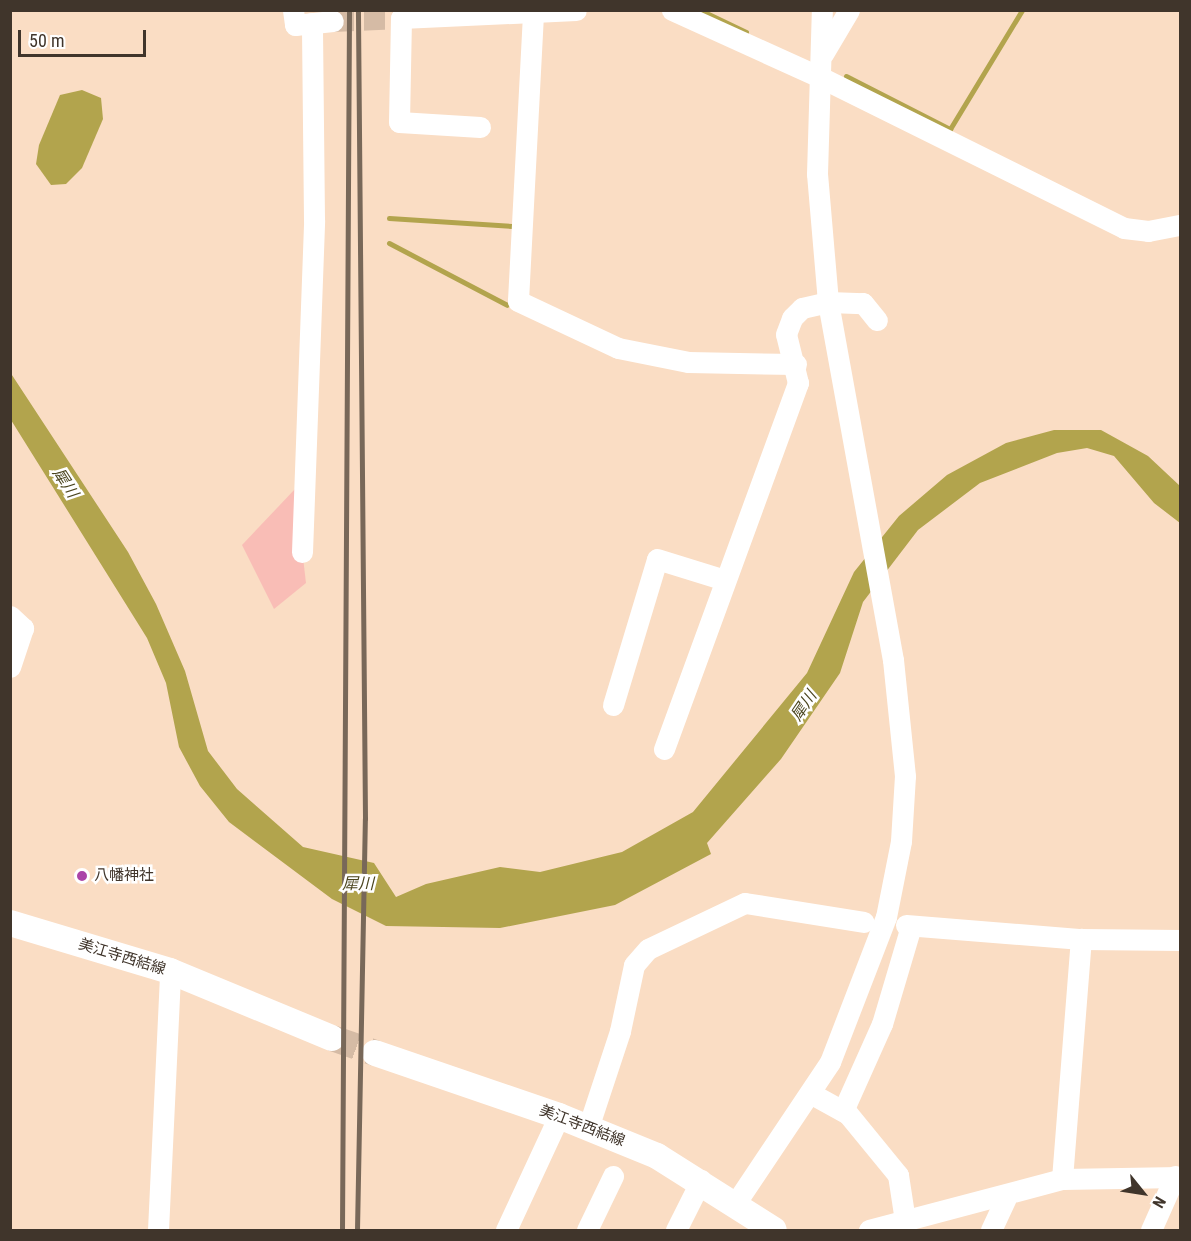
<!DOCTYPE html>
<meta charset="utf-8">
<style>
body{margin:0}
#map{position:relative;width:1191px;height:1241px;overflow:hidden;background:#faddc4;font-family:"Roboto Condensed","Noto Sans JP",sans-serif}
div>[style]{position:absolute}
.green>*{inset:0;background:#f9bdb6}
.water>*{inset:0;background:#b2a44d}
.stream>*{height:5px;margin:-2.5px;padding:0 2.5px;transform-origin:2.5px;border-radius:2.5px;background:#b2a44d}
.minor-tunnel>*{height:21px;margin-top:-10.5px;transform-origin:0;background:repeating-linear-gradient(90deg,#d5bba5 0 21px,transparent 0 31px)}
.major-tunnel>*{height:26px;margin-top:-13px;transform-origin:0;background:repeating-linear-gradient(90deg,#d5bba5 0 26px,transparent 0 39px)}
.minor>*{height:21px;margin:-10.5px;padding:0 10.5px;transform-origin:10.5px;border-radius:10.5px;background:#fff}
.major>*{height:26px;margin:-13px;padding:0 13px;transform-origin:13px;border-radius:13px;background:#fff}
.rail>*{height:4.5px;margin:-2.25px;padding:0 2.25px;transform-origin:2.25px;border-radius:2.25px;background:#786859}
.dots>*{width:16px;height:16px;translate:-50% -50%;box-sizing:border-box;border:3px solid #fff;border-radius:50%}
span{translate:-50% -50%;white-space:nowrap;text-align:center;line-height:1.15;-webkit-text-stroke:5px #fff;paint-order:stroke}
.poi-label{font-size:15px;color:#40352b}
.left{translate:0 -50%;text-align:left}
.street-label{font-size:15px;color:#40352b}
.water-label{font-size:16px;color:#4b451f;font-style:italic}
.frame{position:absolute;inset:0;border:12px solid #40352b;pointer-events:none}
.north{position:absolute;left:1113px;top:1163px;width:60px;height:60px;-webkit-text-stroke:4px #fff;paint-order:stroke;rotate:120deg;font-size:16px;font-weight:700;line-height:24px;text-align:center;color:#40352b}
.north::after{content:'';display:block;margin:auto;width:21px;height:27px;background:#40352b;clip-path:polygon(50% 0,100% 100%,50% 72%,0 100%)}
.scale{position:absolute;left:18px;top:30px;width:128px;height:27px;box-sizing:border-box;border:3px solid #40352b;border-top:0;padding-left:8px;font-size:18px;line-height:21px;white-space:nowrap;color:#40352b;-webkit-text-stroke:4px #fff;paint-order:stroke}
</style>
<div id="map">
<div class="green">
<div style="clip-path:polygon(295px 489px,306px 583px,274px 609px,242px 545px)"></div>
</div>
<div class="water">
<div style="clip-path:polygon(82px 90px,101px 98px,103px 119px,82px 168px,66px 184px,51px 185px,36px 164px,39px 145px,60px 95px)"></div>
<div style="clip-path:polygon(10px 372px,128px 552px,156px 604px,185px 671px,208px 751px,237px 789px,303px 847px,374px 863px,396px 897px,426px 884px,500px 867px,540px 872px,622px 852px,693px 812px,807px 673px,854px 572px,899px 516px,947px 475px,1006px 443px,1054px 430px,1101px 430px,1148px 456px,1180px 486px,1180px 523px,1154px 503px,1114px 456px,1087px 448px,1057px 453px,980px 483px,918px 530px,863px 602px,840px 673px,781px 759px,707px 843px,711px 854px,615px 905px,500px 928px,386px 926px,332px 899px,229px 822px,200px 786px,179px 747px,166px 683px,147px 638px,11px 420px)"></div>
</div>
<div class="stream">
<div style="left:700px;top:10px;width:51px;rotate:25.6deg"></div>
<div style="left:846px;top:76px;width:117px;rotate:27deg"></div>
<div style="left:950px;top:129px;width:139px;rotate:-58.8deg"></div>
<div style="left:389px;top:218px;width:123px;rotate:3.7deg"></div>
<div style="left:389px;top:243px;width:133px;rotate:27.7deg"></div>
</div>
<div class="minor-tunnel">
<div style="left:333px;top:21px;width:68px;rotate:-2.5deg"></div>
</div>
<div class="major-tunnel">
<div style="left:332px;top:1038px;width:46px;rotate:19.2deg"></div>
</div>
<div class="minor">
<div style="left:293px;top:10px;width:15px;rotate:82deg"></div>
<div style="left:295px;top:25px;width:38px;rotate:-6deg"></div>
<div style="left:672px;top:10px;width:165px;rotate:24.4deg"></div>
<div style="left:822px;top:78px;width:337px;rotate:26.4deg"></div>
<div style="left:1124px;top:228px;width:24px;rotate:7deg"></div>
<div style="left:1148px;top:231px;width:33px;rotate:-11deg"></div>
<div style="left:533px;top:14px;width:287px;rotate:93deg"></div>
<div style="left:518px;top:301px;width:110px;rotate:25.2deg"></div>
<div style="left:618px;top:348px;width:71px;rotate:11.3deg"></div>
<div style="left:688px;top:362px;width:108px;rotate:1.1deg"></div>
<div style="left:823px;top:54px;width:51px;rotate:-59.4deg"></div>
<div style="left:480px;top:127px;width:81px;rotate:-176.5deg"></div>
<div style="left:399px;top:122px;width:104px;rotate:-88.9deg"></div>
<div style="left:401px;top:18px;width:175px;rotate:-2.6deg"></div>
<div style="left:302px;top:552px;width:332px;rotate:-87.9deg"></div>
<div style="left:314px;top:220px;width:197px;rotate:-90.6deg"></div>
<div style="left:10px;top:616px;width:18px;rotate:43deg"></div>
<div style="left:23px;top:628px;width:41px;rotate:108.4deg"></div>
<div style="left:613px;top:705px;width:152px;rotate:-73.2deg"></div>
<div style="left:657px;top:559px;width:71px;rotate:17.2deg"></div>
<div style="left:664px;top:749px;width:390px;rotate:-69.9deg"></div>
<div style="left:798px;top:383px;width:50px;rotate:-103.8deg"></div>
<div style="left:786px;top:334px;width:17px;rotate:-69deg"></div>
<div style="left:792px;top:318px;width:14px;rotate:-45deg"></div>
<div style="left:802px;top:308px;width:27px;rotate:-13deg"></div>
<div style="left:828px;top:302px;width:35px;rotate:2deg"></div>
<div style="left:863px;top:303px;width:22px;rotate:51deg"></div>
<div style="left:906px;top:925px;width:176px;rotate:4.6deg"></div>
<div style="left:1081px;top:939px;width:99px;rotate:0.6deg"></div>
<div style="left:810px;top:1093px;width:43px;rotate:28.9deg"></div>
<div style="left:848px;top:1114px;width:79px;rotate:50.7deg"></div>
<div style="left:898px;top:1175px;width:47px;rotate:81.3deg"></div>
<div style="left:843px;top:1111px;width:95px;rotate:-65.9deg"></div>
<div style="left:882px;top:1024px;width:102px;rotate:-73.5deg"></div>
<div style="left:588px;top:1128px;width:102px;rotate:-71.7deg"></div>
<div style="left:620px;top:1031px;width:67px;rotate:-78deg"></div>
<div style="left:634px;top:965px;width:21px;rotate:-49deg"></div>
<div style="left:648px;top:949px;width:107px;rotate:-25.4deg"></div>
<div style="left:745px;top:903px;width:120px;rotate:9.1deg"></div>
<div style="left:1062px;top:1179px;width:241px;rotate:-85.5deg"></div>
<div style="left:735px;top:1204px;width:171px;rotate:-56.2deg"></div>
<div style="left:830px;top:1062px;width:155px;rotate:-68.9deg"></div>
<div style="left:886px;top:917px;width:77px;rotate:-78.8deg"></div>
<div style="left:901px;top:841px;width:65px;rotate:-86.5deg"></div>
<div style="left:905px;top:776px;width:117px;rotate:-95.9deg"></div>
<div style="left:893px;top:660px;width:364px;rotate:-100.3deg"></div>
<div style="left:828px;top:302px;width:128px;rotate:-94.9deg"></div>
<div style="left:817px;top:174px;width:164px;rotate:-88.3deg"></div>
<div style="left:158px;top:1230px;width:259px;rotate:-87.3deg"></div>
<div style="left:506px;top:1230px;width:126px;rotate:-65.1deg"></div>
<div style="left:587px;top:1230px;width:60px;rotate:-64.3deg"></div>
<div style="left:676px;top:1230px;width:56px;rotate:-63.4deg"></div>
<div style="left:869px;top:1230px;width:200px;rotate:-14.8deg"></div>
<div style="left:1062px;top:1179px;width:118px;rotate:-1deg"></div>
<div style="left:991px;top:1230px;width:38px;rotate:-65deg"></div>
<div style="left:1151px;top:1230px;width:59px;rotate:-66deg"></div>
</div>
<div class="major">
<div style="left:10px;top:923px;width:167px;rotate:16.7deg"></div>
<div style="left:170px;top:971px;width:175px;rotate:22.5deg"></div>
<div style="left:375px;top:1053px;width:194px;rotate:18.9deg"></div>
<div style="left:559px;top:1116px;width:106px;rotate:22.2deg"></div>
<div style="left:657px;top:1156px;width:138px;rotate:32.3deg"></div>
</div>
<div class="rail">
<div style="left:342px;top:1230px;width:1220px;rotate:-89.67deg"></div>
<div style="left:357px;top:1230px;width:411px;rotate:-88.9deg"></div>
<div style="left:365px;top:819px;width:809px;rotate:-90.5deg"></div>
</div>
<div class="dots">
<div style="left:82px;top:876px;background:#ab44a8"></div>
</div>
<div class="poi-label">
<span class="left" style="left:94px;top:876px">八幡神社</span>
</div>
<div class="street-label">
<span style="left:122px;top:957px;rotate:17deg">美江寺西結線</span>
<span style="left:582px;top:1126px;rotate:21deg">美江寺西結線</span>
</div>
<div class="water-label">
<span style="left:65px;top:483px;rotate:57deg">犀川</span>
<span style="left:804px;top:706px;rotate:-56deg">犀川</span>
<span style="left:358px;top:884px">犀川</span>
</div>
<div class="frame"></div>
<div class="north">N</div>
<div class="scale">50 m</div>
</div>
